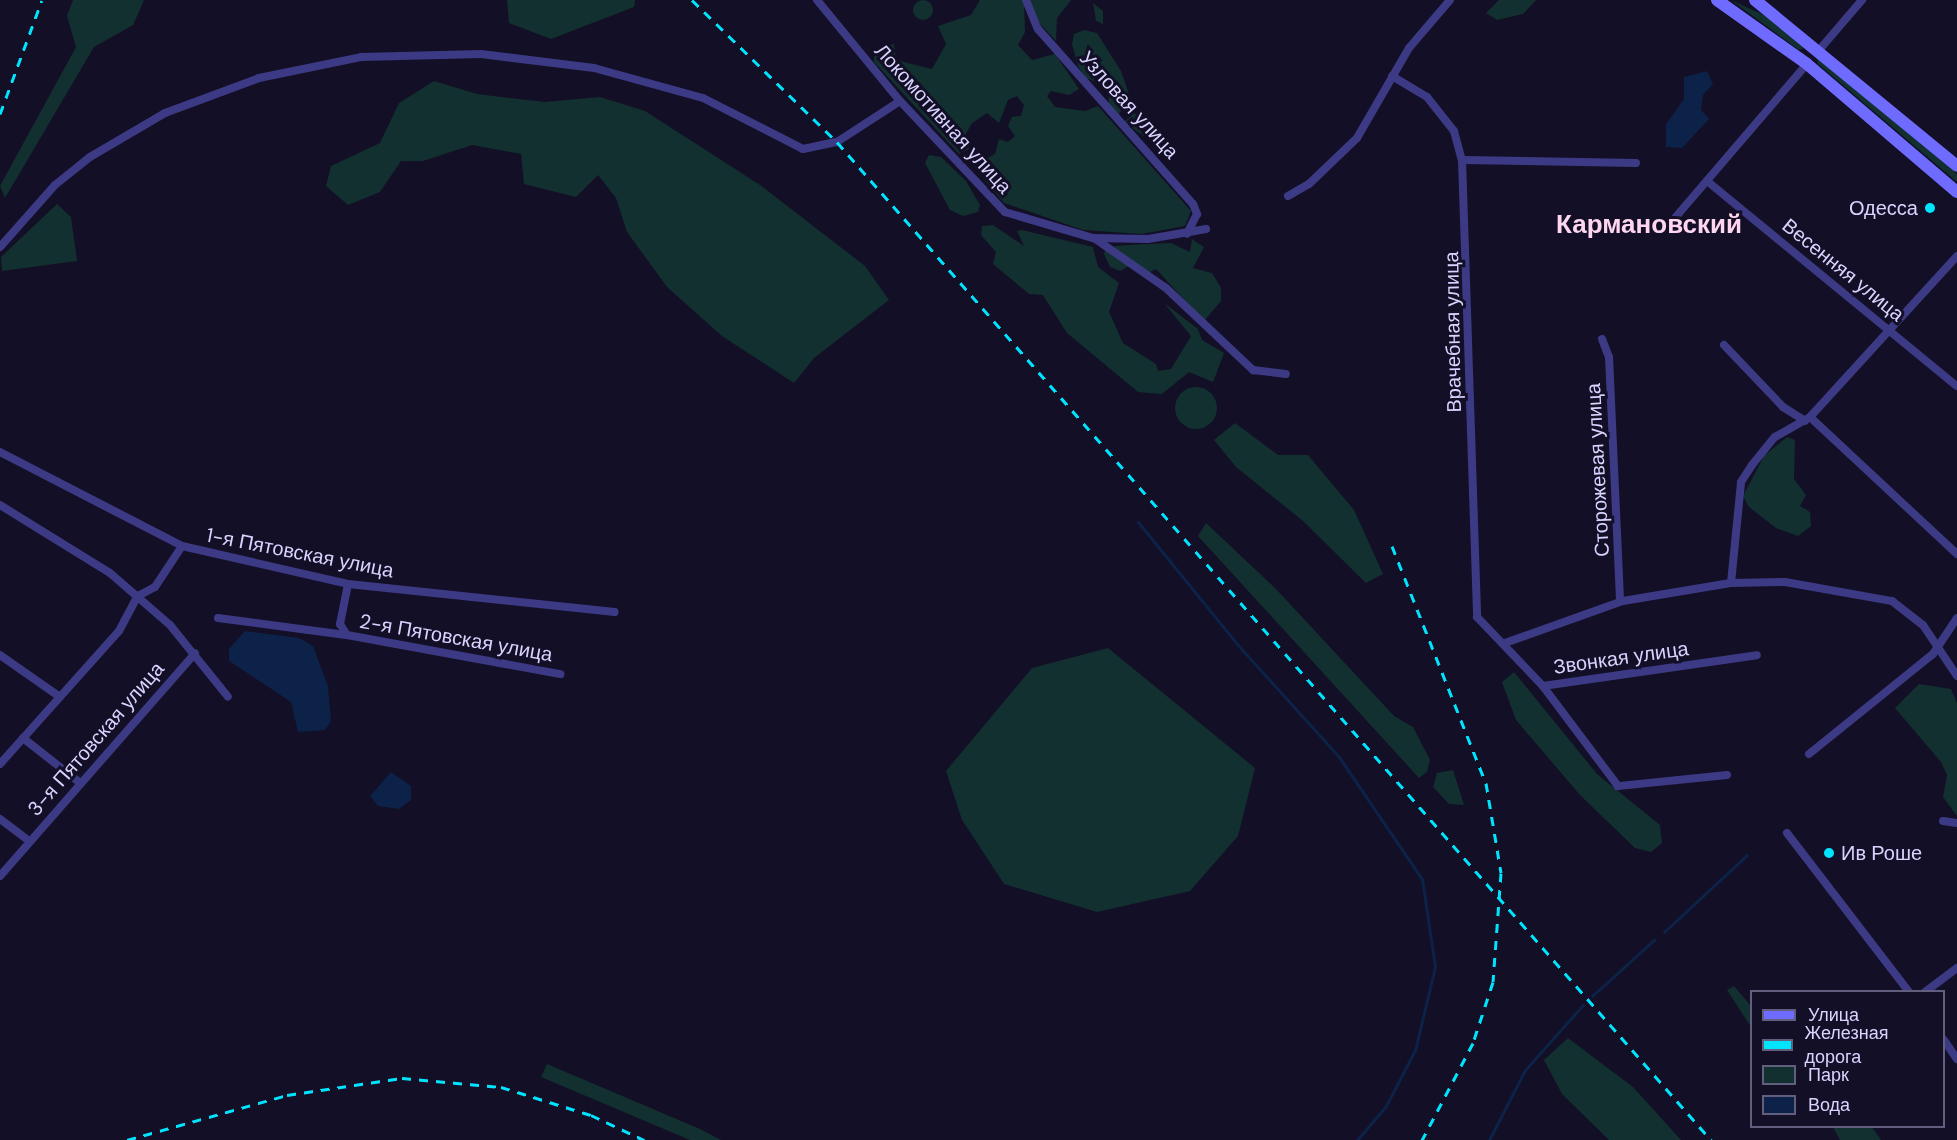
<!DOCTYPE html>
<meta charset="utf-8">
<style>
body{margin:0}
#map{position:relative;width:1957px;height:1140px;overflow:hidden;background:#130f26;font-family:"DM Sans",sans-serif}
div>[style]{position:absolute}
.green>*{inset:0;background:#12302f}
.round{border-radius:50%}
.water>*{inset:0;background:#0c2248}
.stream>*{height:3px;margin:-1.5px;padding:0 1.5px;transform-origin:1.5px;border-radius:1.5px;background:#0c2248}
.minor>*{height:8px;margin:-4px;padding:0 4px;transform-origin:4px;border-radius:4px;background:#3d3a85}
.secondary>*{height:12px;margin:-6px;padding:0 6px;transform-origin:6px;border-radius:6px;background:#6f6bff}
.rail>*{height:3px;margin-top:-1.5px;transform-origin:0;background:repeating-linear-gradient(90deg,#00e5ff 0 9px,transparent 0 17px)}
.dots>*{width:16px;height:16px;translate:-50% -50%;box-sizing:border-box;border:3px solid #130f26;border-radius:50%}
span{translate:-50% -50%;white-space:nowrap;text-align:center;line-height:1.15;-webkit-text-stroke:6px #130f26;paint-order:stroke}
.street-label{font-size:20px;color:#d9d4ff}
.poi-label{font-size:20px;color:#d9d4ff}
.right{translate:-100% -50%;text-align:right}
.left{translate:0 -50%;text-align:left}
.district-label{font-size:26px;color:#ffd6f0;font-weight:700}
.legend{position:absolute;left:1750px;top:990px;width:195px;height:138px;box-sizing:border-box;background:#130f26;border:2px solid #625e7d;margin:0;padding:8px 10px;list-style:none;font-size:18px;color:#d9d4ff}
.legend li{display:flex;align-items:center;gap:12px;height:30px}
.legend b{width:30px;border:2px solid #625e7d}
</style>
<div id="map">
<div class="green">
<div style="clip-path:polygon(73px 0,144px 0,133px 25px,94px 47px,5px 198px,0 186px,76px 47px,67px 16px)"></div>
<div style="clip-path:polygon(507px 0,635px 0,634px 7px,551px 39px,509px 23px)"></div>
<div style="clip-path:polygon(980px 0,1024px 0,1025px 32px,1018px 45px,1032px 60px,1055px 54px,1079px 89px,1069px 95px,1051px 91px,1047px 96px,1055px 107px,1085px 111px,1098px 106px,1191px 211px,1185px 226px,1142px 234px,1083px 230px,1004px 203px,973px 166px,995px 154px,999px 139px,1008px 142px,1015px 136px,1008px 126px,1012px 117px,1021px 116px,1024px 105px,1017px 96px,1008px 100px,999px 123px,987px 113px,972px 123px,964px 137px,969px 149px,959px 154px,874px 62px,874px 50px,894px 44px,896px 60px,932px 69px,946px 44px,938px 26px,971px 15px)"></div>
<div style="clip-path:polygon(1029px 0,1071px 0,1057px 18px,1056px 41px,1040px 24px)"></div>
<div style="clip-path:polygon(1499px 0,1536px 0,1523px 14px,1497px 20px,1486px 13px)"></div>
<div style="clip-path:polygon(1731px 0,1766px 16px,1804px 48px,1799px 50px)"></div>
<div class="round" style="left:913px;top:0;width:20px;height:20px"></div>
<div style="clip-path:polygon(1093px 3px,1103px 11px,1103px 24px,1096px 21px)"></div>
<div style="clip-path:polygon(1084px 30px,1097px 33px,1121px 71px,1130px 97px,1119px 114px,1109px 106px,1108px 87px,1086px 78px,1078px 66px,1072px 44px,1074px 34px)"></div>
<div style="clip-path:polygon(1817px 58px,1957px 174px,1957px 182px,1818px 64px)"></div>
<div style="clip-path:polygon(434px 81px,477px 94px,545px 102px,600px 97px,645px 111px,760px 185px,865px 266px,889px 300px,814px 358px,794px 383px,722px 336px,667px 287px,627px 232px,616px 198px,598px 175px,576px 197px,524px 184px,521px 154px,472px 145px,423px 161px,401px 161px,380px 192px,348px 205px,326px 186px,331px 166px,380px 143px,399px 103px)"></div>
<div style="clip-path:polygon(1134px 113px,1141px 119px,1145px 137px,1124px 122px)"></div>
<div style="clip-path:polygon(929px 155px,941px 157px,966px 181px,980px 205px,978px 212px,963px 216px,950px 210px,925px 163px)"></div>
<div style="clip-path:polygon(57px 204px,71px 217px,77px 261px,2px 271px,1px 257px)"></div>
<div style="clip-path:polygon(993px 225px,1024px 246px,1017px 231px,1022px 230px,1093px 247px,1098px 267px,1119px 283px,1109px 312px,1123px 343px,1156px 364px,1158px 371px,1171px 369px,1191px 336px,1164px 303px,1198px 329px,1202px 340px,1224px 353px,1213px 382px,1189px 372px,1162px 394px,1138px 392px,1067px 333px,1043px 295px,1029px 294px,993px 264px,996px 252px,981px 235px,982px 226px)"></div>
<div style="clip-path:polygon(1192px 239px,1204px 247px,1193px 268px,1212px 273px,1221px 288px,1221px 301px,1204px 321px,1156px 269px,1146px 274px,1129px 266px,1120px 271px,1110px 267px,1104px 254px,1106px 247px,1128px 245px,1171px 243px,1190px 252px)"></div>
<div class="round" style="left:1175px;top:387px;width:42px;height:42px"></div>
<div style="clip-path:polygon(1235px 423px,1278px 455px,1308px 455px,1354px 510px,1383px 574px,1366px 583px,1303px 521px,1236px 467px,1214px 440px)"></div>
<div style="clip-path:polygon(1787px 437px,1795px 440px,1794px 479px,1806px 495px,1800px 506px,1810px 512px,1811px 526px,1798px 536px,1776px 528px,1749px 507px,1743px 496px,1764px 456px)"></div>
<div style="clip-path:polygon(1206px 523px,1276px 589px,1394px 716px,1413px 727px,1430px 760px,1427px 772px,1419px 778px,1198px 536px)"></div>
<div style="clip-path:polygon(1108px 648px,1255px 768px,1238px 836px,1190px 891px,1097px 912px,1004px 884px,962px 820px,946px 771px,1032px 668px)"></div>
<div style="clip-path:polygon(1514px 672px,1597px 774px,1660px 825px,1662px 843px,1651px 852px,1635px 848px,1580px 795px,1516px 720px,1502px 682px)"></div>
<div style="clip-path:polygon(1919px 684px,1951px 689px,1957px 703px,1957px 816px,1943px 797px,1947px 775px,1941px 762px,1895px 708px)"></div>
<div style="clip-path:polygon(1453px 770px,1464px 805px,1449px 804px,1433px 787px,1437px 773px)"></div>
<div style="clip-path:polygon(1734px 986px,1751px 1006px,1751px 1027px,1727px 990px)"></div>
<div style="clip-path:polygon(1568px 1038px,1633px 1087px,1681px 1140px,1609px 1140px,1562px 1094px,1544px 1060px)"></div>
<div style="clip-path:polygon(547px 1064px,700px 1129px,721px 1140px,690px 1140px,541px 1077px)"></div>
<div style="clip-path:polygon(1833px 1127px,1872px 1127px,1881px 1140px,1840px 1140px)"></div>
</div>
<div class="water">
<div style="clip-path:polygon(1707px 71px,1713px 84px,1703px 95px,1701px 110px,1709px 119px,1682px 148px,1666px 147px,1666px 124px,1684px 99px,1684px 77px)"></div>
<div style="clip-path:polygon(245px 631px,299px 638px,313px 646px,328px 686px,331px 721px,325px 730px,298px 732px,291px 702px,229px 661px,229px 649px)"></div>
<div style="clip-path:polygon(391px 772px,411px 786px,411px 800px,399px 809px,378px 806px,370px 796px)"></div>
</div>
<div class="stream">
<div style="left:1138px;top:522px;width:157px;rotate:50.9deg"></div>
<div style="left:1237px;top:644px;width:152px;rotate:47.9deg"></div>
<div style="left:1339px;top:757px;width:148px;rotate:55.8deg"></div>
<div style="left:1422px;top:879px;width:89px;rotate:81.6deg"></div>
<div style="left:1435px;top:967px;width:85px;rotate:103.5deg"></div>
<div style="left:1415px;top:1050px;width:63px;rotate:117.4deg"></div>
<div style="left:1386px;top:1106px;width:45px;rotate:130.5deg"></div>
<div style="left:1664px;top:932px;width:113px;rotate:-42.9deg"></div>
<div style="left:1592px;top:996px;width:84px;rotate:-42.1deg"></div>
<div style="left:1489px;top:1140px;width:79px;rotate:-62.8deg"></div>
<div style="left:1525px;top:1070px;width:87px;rotate:-48.3deg"></div>
</div>
<div class="minor">
<div style="left:817px;top:0;width:131px;rotate:50.6deg"></div>
<div style="left:900px;top:101px;width:153px;rotate:46.6deg"></div>
<div style="left:1005px;top:212px;width:92px;rotate:16.5deg"></div>
<div style="left:1093px;top:238px;width:55px;rotate:1deg"></div>
<div style="left:1148px;top:239px;width:59px;rotate:-9.8deg"></div>
<div style="left:1026px;top:0;width:31px;rotate:68deg"></div>
<div style="left:1038px;top:29px;width:234px;rotate:48.5deg"></div>
<div style="left:1193px;top:204px;width:11px;rotate:68deg"></div>
<div style="left:1197px;top:214px;width:22px;rotate:117deg"></div>
<div style="left:1820px;top:49px;width:65px;rotate:-49.4deg"></div>
<div style="left:1392px;top:76px;width:41px;rotate:31deg"></div>
<div style="left:1427px;top:97px;width:43px;rotate:51.5deg"></div>
<div style="left:1454px;top:131px;width:30px;rotate:75deg"></div>
<div style="left:1462px;top:160px;width:457px;rotate:88.1deg"></div>
<div style="left:1477px;top:617px;width:95px;rotate:46.3deg"></div>
<div style="left:1462px;top:160px;width:174px;rotate:1deg"></div>
<div style="left:1707px;top:181px;width:323px;rotate:39.4deg"></div>
<div style="left:1288px;top:196px;width:24px;rotate:-30deg"></div>
<div style="left:1309px;top:184px;width:66px;rotate:-43.8deg"></div>
<div style="left:1357px;top:138px;width:104px;rotate:-60deg"></div>
<div style="left:1409px;top:48px;width:63px;rotate:-49.5deg"></div>
<div style="left:1668px;top:226px;width:213px;rotate:-49.4deg"></div>
<div style="left:1094px;top:238px;width:88px;rotate:34.8deg"></div>
<div style="left:1166px;top:288px;width:120px;rotate:43.3deg"></div>
<div style="left:1253px;top:370px;width:33px;rotate:7deg"></div>
<div style="left:0;top:247px;width:83px;rotate:-48.4deg"></div>
<div style="left:55px;top:185px;width:45px;rotate:-38.7deg"></div>
<div style="left:90px;top:157px;width:87px;rotate:-30.4deg"></div>
<div style="left:165px;top:113px;width:100px;rotate:-20.4deg"></div>
<div style="left:259px;top:78px;width:104px;rotate:-11.6deg"></div>
<div style="left:361px;top:57px;width:120px;rotate:-1.4deg"></div>
<div style="left:481px;top:54px;width:114px;rotate:7.1deg"></div>
<div style="left:594px;top:68px;width:113px;rotate:15.4deg"></div>
<div style="left:703px;top:98px;width:112px;rotate:27deg"></div>
<div style="left:803px;top:149px;width:35px;rotate:-12deg"></div>
<div style="left:837px;top:142px;width:75px;rotate:-33.1deg"></div>
<div style="left:1602px;top:339px;width:19px;rotate:69deg"></div>
<div style="left:1609px;top:357px;width:244px;rotate:87.4deg"></div>
<div style="left:1724px;top:345px;width:86px;rotate:46.4deg"></div>
<div style="left:1783px;top:407px;width:26px;rotate:32deg"></div>
<div style="left:1810px;top:417px;width:201px;rotate:43deg"></div>
<div style="left:0;top:452px;width:205px;rotate:27.3deg"></div>
<div style="left:182px;top:546px;width:170px;rotate:12.9deg"></div>
<div style="left:348px;top:584px;width:268px;rotate:6deg"></div>
<div style="left:0;top:505px;width:129px;rotate:31.7deg"></div>
<div style="left:110px;top:573px;width:79px;rotate:40.9deg"></div>
<div style="left:170px;top:625px;width:92px;rotate:51.1deg"></div>
<div style="left:1731px;top:583px;width:101px;rotate:-84.3deg"></div>
<div style="left:1741px;top:482px;width:20px;rotate:-57deg"></div>
<div style="left:1752px;top:465px;width:36px;rotate:-51deg"></div>
<div style="left:1775px;top:437px;width:40px;rotate:-29.7deg"></div>
<div style="left:1810px;top:417px;width:218px;rotate:-47.6deg"></div>
<div style="left:348px;top:584px;width:41px;rotate:101.3deg"></div>
<div style="left:340px;top:624px;width:13px;rotate:58deg"></div>
<div style="left:347px;top:635px;width:217px;rotate:10.4deg"></div>
<div style="left:218px;top:618px;width:129px;rotate:7.6deg"></div>
<div style="left:1505px;top:643px;width:125px;rotate:-19.6deg"></div>
<div style="left:1623px;top:601px;width:109px;rotate:-9.5deg"></div>
<div style="left:1731px;top:583px;width:54px;rotate:-1.1deg"></div>
<div style="left:1785px;top:582px;width:109px;rotate:10.1deg"></div>
<div style="left:1892px;top:601px;width:39px;rotate:38deg"></div>
<div style="left:1923px;top:625px;width:61px;rotate:56.3deg"></div>
<div style="left:0;top:655px;width:73px;rotate:35deg"></div>
<div style="left:23px;top:738px;width:71px;rotate:38.2deg"></div>
<div style="left:1809px;top:754px;width:159px;rotate:-38.9deg"></div>
<div style="left:1933px;top:654px;width:43px;rotate:-56.3deg"></div>
<div style="left:0;top:764px;width:178px;rotate:-48.2deg"></div>
<div style="left:119px;top:631px;width:40px;rotate:-62deg"></div>
<div style="left:138px;top:596px;width:19px;rotate:-28deg"></div>
<div style="left:155px;top:587px;width:49px;rotate:-56.6deg"></div>
<div style="left:1727px;top:775px;width:110px;rotate:174.2deg"></div>
<div style="left:1618px;top:786px;width:125px;rotate:-126.9deg"></div>
<div style="left:1543px;top:686px;width:216px;rotate:-8.2deg"></div>
<div style="left:0;top:819px;width:36px;rotate:37deg"></div>
<div style="left:1943px;top:821px;width:14px;rotate:8deg"></div>
<div style="left:1787px;top:833px;width:200px;rotate:52.5deg"></div>
<div style="left:0;top:876px;width:296px;rotate:-48.8deg"></div>
<div style="left:1925px;top:992px;width:40px;rotate:-37deg"></div>
<div style="left:1944px;top:1040px;width:23px;rotate:56deg"></div>
</div>
<div class="secondary">
<div style="left:1717px;top:0;width:110px;rotate:35.4deg"></div>
<div style="left:1807px;top:64px;width:197px;rotate:40.5deg"></div>
<div style="left:1755px;top:0;width:261px;rotate:39.4deg"></div>
</div>
<div class="rail">
<div style="left:692px;top:0;width:203px;rotate:44.4deg"></div>
<div style="left:837px;top:142px;width:1327px;rotate:48.79deg"></div>
<div style="left:0;top:114px;width:121px;rotate:-69.8deg"></div>
<div style="left:1392px;top:546px;width:255px;rotate:68.4deg"></div>
<div style="left:1486px;top:783px;width:91px;rotate:80.5deg"></div>
<div style="left:1501px;top:873px;width:109px;rotate:94.2deg"></div>
<div style="left:1493px;top:982px;width:64px;rotate:108.2deg"></div>
<div style="left:1473px;top:1043px;width:110px;rotate:117.7deg"></div>
<div style="left:127px;top:1140px;width:166px;rotate:-15.7deg"></div>
<div style="left:287px;top:1095px;width:116px;rotate:-8.4deg"></div>
<div style="left:402px;top:1078px;width:99px;rotate:5.2deg"></div>
<div style="left:501px;top:1087px;width:94px;rotate:17.3deg"></div>
<div style="left:591px;top:1115px;width:59px;rotate:25.3deg"></div>
</div>
<div class="dots">
<div style="left:1930px;top:208px;background:#00e5ff"></div>
<div style="left:1829px;top:853px;background:#00e5ff"></div>
</div>
<div class="street-label">
<span style="left:1129px;top:105px;rotate:48deg">Узловая улица</span>
<span style="left:943px;top:119px;rotate:48deg">Локомотивная улица</span>
<span style="left:1843px;top:270px;rotate:39deg">Весенняя улица</span>
<span style="left:1453px;top:332px;rotate:-91deg">Врачебная улица</span>
<span style="left:1598px;top:470px;rotate:-93deg">Сторожевая улица</span>
<span style="left:300px;top:553px;rotate:11deg">1-я Пятовская улица</span>
<span style="left:456px;top:638px;rotate:10deg">2-я Пятовская улица</span>
<span style="left:1621px;top:658px;rotate:-8deg">Звонкая улица</span>
<span style="left:96px;top:739px;rotate:-49deg">3-я Пятовская улица</span>
</div>
<div class="poi-label">
<span class="right" style="left:1918px;top:208px">Одесса</span>
<span class="left" style="left:1841px;top:853px">Ив Роше</span>
</div>
<div class="district-label">
<span style="left:1649px;top:225px">Кармановский</span>
</div>
<ul class="legend">
<li><b style="height:8px;background:#6f6bff"></b>Улица</li>
<li><b style="height:8px;background:#00e5ff"></b>Железная дорога</li>
<li><b style="height:16px;background:#12302f"></b>Парк</li>
<li><b style="height:16px;background:#0c2248"></b>Вода</li>
</ul>
</div>
